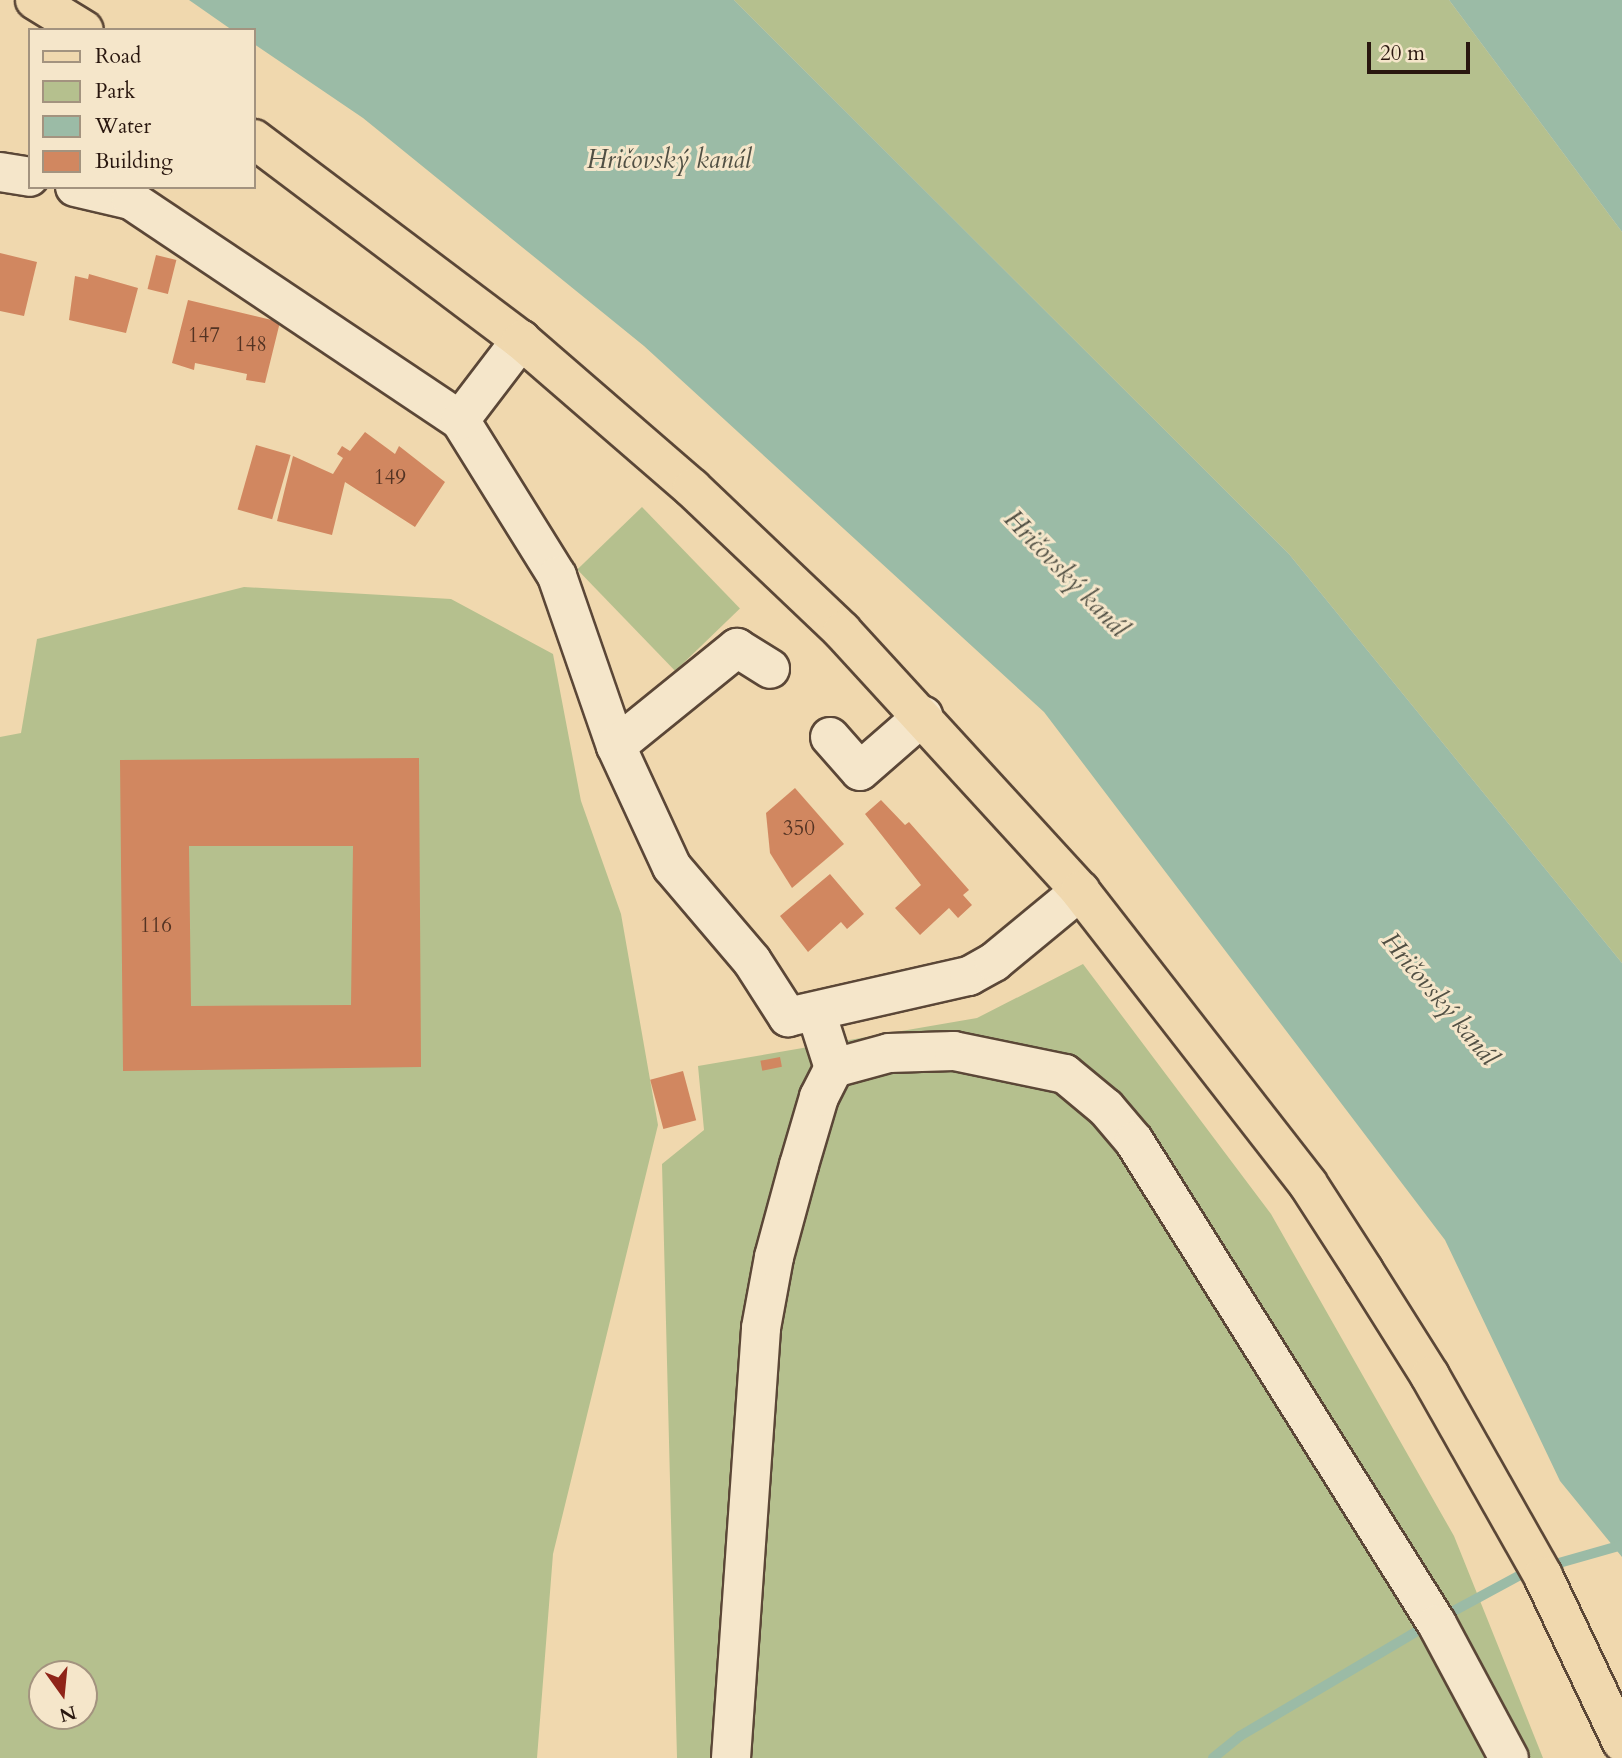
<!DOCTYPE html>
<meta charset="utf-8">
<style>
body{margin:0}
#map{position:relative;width:1622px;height:1758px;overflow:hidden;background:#f0d8ae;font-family:Cardo,serif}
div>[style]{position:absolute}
.green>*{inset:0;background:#b5c08e;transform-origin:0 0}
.water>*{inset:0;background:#9bbba6}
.stream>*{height:10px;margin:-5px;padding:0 5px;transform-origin:5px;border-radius:5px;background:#9bbba6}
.building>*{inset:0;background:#d18760;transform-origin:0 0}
.roads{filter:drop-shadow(2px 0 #5b4737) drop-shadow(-2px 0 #5b4737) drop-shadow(0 2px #5b4737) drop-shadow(0 -2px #5b4737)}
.minor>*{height:38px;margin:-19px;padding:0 19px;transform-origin:19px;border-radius:19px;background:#f5e6ca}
.major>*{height:38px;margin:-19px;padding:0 19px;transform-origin:19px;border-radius:19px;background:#f0d8ae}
span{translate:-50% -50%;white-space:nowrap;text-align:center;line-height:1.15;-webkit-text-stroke:6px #f5e6ca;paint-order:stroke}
.number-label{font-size:21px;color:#533323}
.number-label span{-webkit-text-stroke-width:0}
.water-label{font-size:26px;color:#515044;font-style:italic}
.legend{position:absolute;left:28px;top:28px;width:228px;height:161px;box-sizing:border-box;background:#f5e6ca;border:2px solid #a3937f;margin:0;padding:9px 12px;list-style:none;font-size:21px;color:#29170f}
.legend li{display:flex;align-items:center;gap:14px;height:35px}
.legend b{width:35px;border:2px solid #a3937f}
.north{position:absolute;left:28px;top:1660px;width:70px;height:70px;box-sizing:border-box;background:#f5e6ca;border:2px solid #a3937f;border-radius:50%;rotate:165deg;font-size:19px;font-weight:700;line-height:28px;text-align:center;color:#29170f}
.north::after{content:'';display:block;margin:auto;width:24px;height:32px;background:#8f2418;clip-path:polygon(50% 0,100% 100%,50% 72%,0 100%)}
.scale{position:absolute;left:1367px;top:42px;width:103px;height:32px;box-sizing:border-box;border:4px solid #29170f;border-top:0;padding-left:9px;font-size:21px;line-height:24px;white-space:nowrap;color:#29170f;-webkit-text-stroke:5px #f5e6ca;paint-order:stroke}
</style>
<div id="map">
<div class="green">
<div style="clip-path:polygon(734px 0,1449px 0,1622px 232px,1622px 963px,1289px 554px)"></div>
<div style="left:642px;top:507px;width:141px;height:90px;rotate:46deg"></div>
<div style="clip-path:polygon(evenodd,244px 587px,451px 599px,553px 654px,581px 801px,621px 914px,658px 1125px,553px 1554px,537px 1758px,0 1758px,0 737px,21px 733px,37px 639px,244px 587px,42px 1674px,84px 1674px,84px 1716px,42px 1716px,42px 1674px)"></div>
<div style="clip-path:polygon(1083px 964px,1271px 1214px,1454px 1536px,1543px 1758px,677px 1758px,662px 1164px,704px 1130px,698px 1066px,977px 1018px)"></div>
</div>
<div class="water">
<div style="clip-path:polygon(189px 0,734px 0,1289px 554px,1622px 963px,1622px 1557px,1560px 1481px,1445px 1240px,1044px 712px,644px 346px,363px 118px,254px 44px,254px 30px,232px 30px)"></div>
<div style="clip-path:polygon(1449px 0,1622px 0,1622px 232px)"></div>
</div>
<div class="stream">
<div style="left:1213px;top:1758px;width:35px;rotate:-39deg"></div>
<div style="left:1240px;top:1736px;width:214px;rotate:-30.6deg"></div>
<div style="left:1424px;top:1627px;width:114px;rotate:-28.4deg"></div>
<div style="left:1524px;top:1573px;width:102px;rotate:-15.9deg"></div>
</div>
<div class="building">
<div style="clip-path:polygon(0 253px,37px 262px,24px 316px,0 311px)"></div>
<div style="left:156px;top:255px;width:21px;height:35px;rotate:14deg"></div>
<div style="clip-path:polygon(89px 274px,138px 288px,126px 333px,69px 320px,75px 276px,88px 279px)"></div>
<div style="clip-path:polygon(188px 300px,280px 322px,265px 383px,246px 380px,247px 374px,195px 363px,194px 370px,172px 363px)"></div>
<div style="clip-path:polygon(365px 432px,395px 454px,399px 446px,445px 482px,415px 527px,345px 482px,332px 535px,277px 521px,293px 456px,333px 474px,343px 458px,337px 454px,342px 446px,350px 451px)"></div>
<div style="left:256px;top:445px;width:36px;height:67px;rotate:16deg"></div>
<div style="clip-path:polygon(evenodd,419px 758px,421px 1067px,123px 1071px,120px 760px,419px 758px,189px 846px,353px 846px,351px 1005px,191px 1006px,189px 846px)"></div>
<div style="clip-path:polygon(795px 788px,844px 844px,792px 888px,770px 853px,766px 813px)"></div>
<div style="clip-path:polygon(881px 800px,905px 825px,909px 822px,969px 890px,963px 895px,972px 905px,958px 918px,949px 908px,920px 935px,895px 908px,921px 885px,865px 814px)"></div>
<div style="clip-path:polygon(830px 874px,864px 914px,847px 929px,841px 922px,808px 952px,780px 916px)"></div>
<div style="left:780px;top:1057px;width:10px;height:20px;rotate:79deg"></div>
<div style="left:683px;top:1071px;width:51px;height:34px;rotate:75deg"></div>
</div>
<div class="roads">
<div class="minor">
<div style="left:0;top:172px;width:30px;rotate:9deg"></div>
<div style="left:75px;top:187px;width:57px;rotate:13.1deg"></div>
<div style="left:131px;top:200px;width:396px;rotate:33.8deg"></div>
<div style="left:460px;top:420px;width:184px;rotate:58.1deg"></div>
<div style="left:557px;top:576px;width:180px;rotate:70.9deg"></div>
<div style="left:616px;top:746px;width:133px;rotate:65.2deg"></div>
<div style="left:672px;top:867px;width:123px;rotate:49.6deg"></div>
<div style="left:752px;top:961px;width:67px;rotate:57.3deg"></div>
<div style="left:788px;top:1017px;width:186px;rotate:-12.8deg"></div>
<div style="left:969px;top:976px;width:29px;rotate:-29deg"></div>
<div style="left:994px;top:962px;width:112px;rotate:-39.5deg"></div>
<div style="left:460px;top:420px;width:101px;rotate:-52.7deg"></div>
<div style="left:830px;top:737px;width:45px;rotate:48.6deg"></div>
<div style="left:860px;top:771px;width:84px;rotate:-41.1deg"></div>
<div style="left:616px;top:746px;width:156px;rotate:-39deg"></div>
<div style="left:737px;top:648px;width:39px;rotate:32deg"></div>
<div style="left:816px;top:1012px;width:59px;rotate:72.2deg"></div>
<div style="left:834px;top:1068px;width:57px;rotate:-15.3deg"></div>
<div style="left:889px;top:1053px;width:65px;rotate:-1.8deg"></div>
<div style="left:954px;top:1051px;width:113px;rotate:11.7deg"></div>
<div style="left:1065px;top:1074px;width:53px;rotate:39.7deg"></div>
<div style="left:1106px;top:1108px;width:43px;rotate:49.7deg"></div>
<div style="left:1134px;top:1141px;width:570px;rotate:57.9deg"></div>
<div style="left:1437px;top:1624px;width:152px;rotate:61.8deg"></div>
<div style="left:731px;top:1758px;width:431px;rotate:-86deg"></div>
<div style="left:761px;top:1328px;width:72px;rotate:-79.6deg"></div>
<div style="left:774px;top:1257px;width:95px;rotate:-74.8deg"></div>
<div style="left:799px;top:1165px;width:71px;rotate:-73.6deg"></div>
<div style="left:819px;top:1097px;width:33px;rotate:-63deg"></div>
</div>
<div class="major">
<div style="left:35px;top:0;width:57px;rotate:31.5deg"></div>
<div style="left:254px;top:139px;width:334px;rotate:37deg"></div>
<div style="left:521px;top:340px;width:226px;rotate:40.9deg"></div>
<div style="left:692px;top:488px;width:207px;rotate:43.6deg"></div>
<div style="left:842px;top:631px;width:352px;rotate:47.5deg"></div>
<div style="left:1080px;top:891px;width:371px;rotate:52.1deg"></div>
<div style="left:1308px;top:1184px;width:103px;rotate:57.2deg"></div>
<div style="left:1364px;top:1271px;width:124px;rotate:57.8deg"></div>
<div style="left:1430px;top:1376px;width:230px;rotate:60.5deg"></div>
<div style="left:1543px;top:1576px;width:184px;rotate:64.6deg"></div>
</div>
</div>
<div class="number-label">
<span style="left:204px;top:336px">147</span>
<span style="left:251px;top:345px">148</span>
<span style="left:390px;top:478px">149</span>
<span style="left:799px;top:829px">350</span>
<span style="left:156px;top:926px">116</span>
</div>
<div class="water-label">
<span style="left:669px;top:160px">Hričovský kanál</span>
<span style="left:1066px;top:574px;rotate:46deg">Hričovský kanál</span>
<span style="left:1440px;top:999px;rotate:50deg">Hričovský kanál</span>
</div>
<ul class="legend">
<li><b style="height:9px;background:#f0d8ae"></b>Road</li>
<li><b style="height:19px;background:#b5c08e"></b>Park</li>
<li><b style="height:19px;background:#9bbba6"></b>Water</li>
<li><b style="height:19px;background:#d18760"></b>Building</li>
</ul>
<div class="north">N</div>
<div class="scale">20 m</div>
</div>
